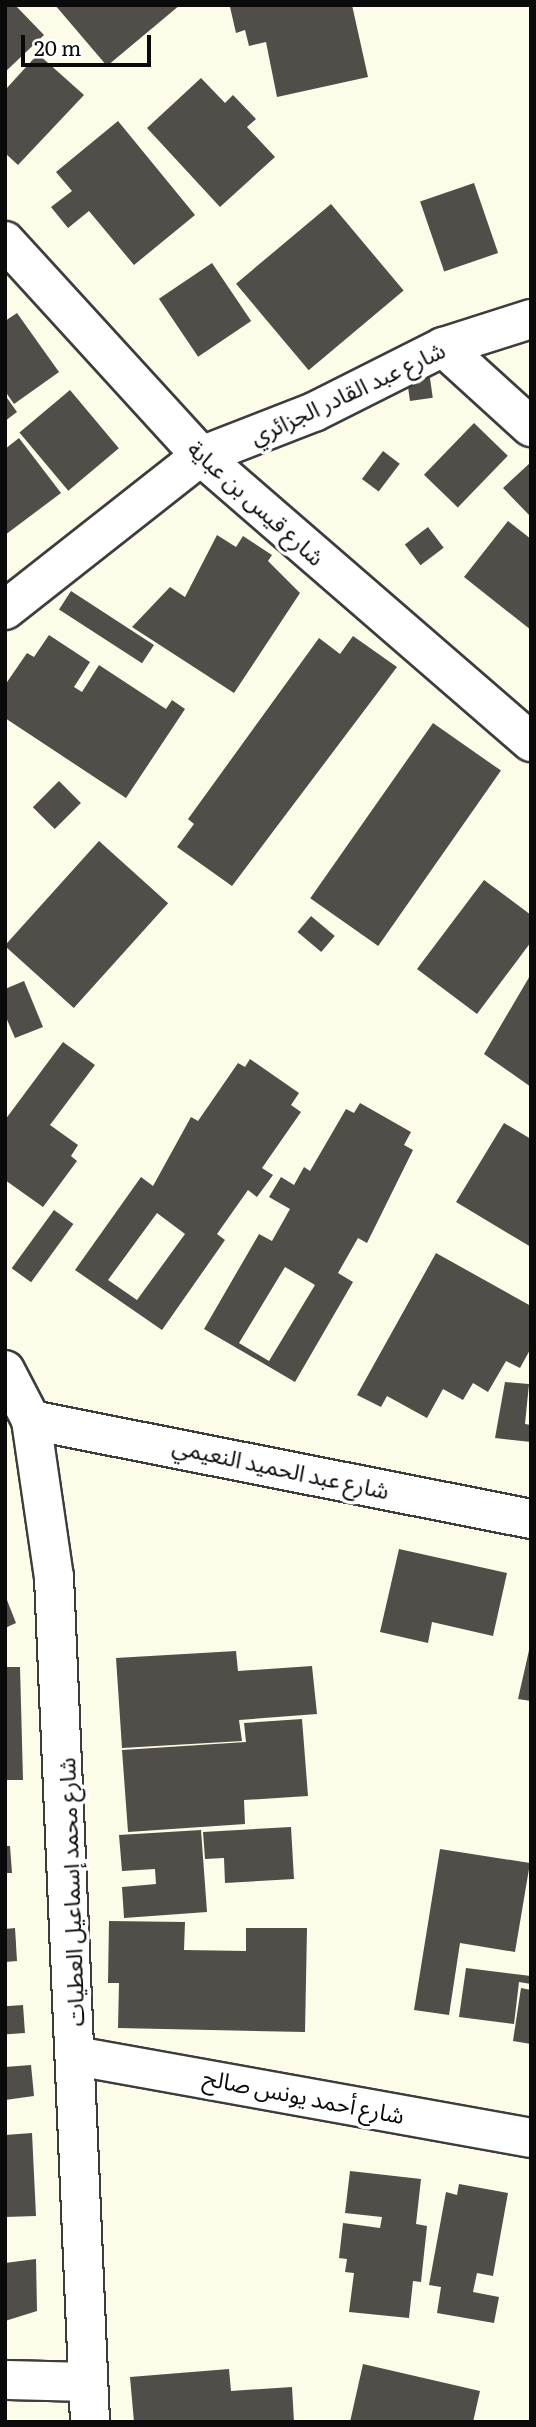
<!DOCTYPE html>
<meta charset="utf-8">
<style>
body{margin:0}
#map{position:relative;width:536px;height:2427px;overflow:hidden;background:#fdfce9;font-family:Literata,"Noto Sans Arabic",serif}
div>[style]{position:absolute}
.building>*{inset:0;background:#514d48;transform-origin:0 0}
.roads{filter:drop-shadow(2px 0 #3d3d3d) drop-shadow(-2px 0 #3d3d3d) drop-shadow(0 2px #3d3d3d) drop-shadow(0 -2px #3d3d3d)}
.street>*{height:38px;margin:-19px;padding:0 19px;transform-origin:19px;border-radius:19px;background:#fff}
span{translate:-50% -50%;white-space:nowrap;text-align:center;line-height:1.15;-webkit-text-stroke:7px #fff;paint-order:stroke}
.street-label{font-size:23px;color:#0a0a0a}
.frame{position:absolute;inset:0;border:7px solid #0a0a0a;pointer-events:none}
.scale{position:absolute;left:21px;top:35px;width:130px;height:32px;box-sizing:border-box;border:4px solid #0a0a0a;border-top:0;padding-left:9px;font-size:21px;line-height:24px;white-space:nowrap;color:#0a0a0a;-webkit-text-stroke:5px #fff;paint-order:stroke}
</style>
<div id="map">
<div class="building">
<div style="clip-path:polygon(5px 5px,15px 5px,44px 35px,5px 72px)"></div>
<div style="clip-path:polygon(55px 5px,180px 5px,107px 66px)"></div>
<div style="clip-path:polygon(220px 5px,352px 5px,368px 77px,277px 97px,266px 42px,249px 46px,245px 30px,236px 33px,230px 7px)"></div>
<div style="clip-path:polygon(38px 54px,84px 95px,18px 165px,5px 153px,5px 90px)"></div>
<div style="clip-path:polygon(201px 78px,225px 103px,233px 95px,256px 119px,247px 127px,275px 157px,220px 207px,147px 128px)"></div>
<div style="clip-path:polygon(118px 121px,195px 215px,134px 265px,89px 211px,68px 228px,51px 207px,72px 191px,56px 172px)"></div>
<div style="left:474px;top:183px;width:74px;height:57px;rotate:71deg"></div>
<div style="left:331px;top:204px;width:113px;height:124px;rotate:50deg"></div>
<div style="left:212px;top:263px;width:70px;height:64px;rotate:56deg"></div>
<div style="clip-path:polygon(17px 313px,59px 372px,14px 404px,5px 391px,5px 321px)"></div>
<div style="left:429px;top:371px;width:27px;height:23px;rotate:82deg"></div>
<div style="left:70px;top:390px;width:76px;height:66px;rotate:50deg"></div>
<div style="clip-path:polygon(5px 395px,17px 412px,5px 421px)"></div>
<div style="left:474px;top:423px;width:47px;height:72px;rotate:44deg"></div>
<div style="clip-path:polygon(19px 438px,61px 493px,5px 535px,5px 449px)"></div>
<div style="left:383px;top:451px;width:21px;height:35px;rotate:37deg"></div>
<div style="clip-path:polygon(531px 462px,531px 517px,503px 488px)"></div>
<div style="clip-path:polygon(508px 521px,531px 539px,531px 630px,464px 577px)"></div>
<div style="left:428px;top:527px;width:26px;height:29px;rotate:53deg"></div>
<div style="clip-path:polygon(217px 535px,236px 547px,243px 536px,272px 555px,268px 561px,300px 593px,234px 693px,132px 627px,170px 587px,185px 597px)"></div>
<div style="left:71px;top:591px;width:99px;height:22px;rotate:33deg"></div>
<div style="clip-path:polygon(49px 635px,90px 662px,74px 687px,82px 692px,99px 665px,166px 709px,172px 700px,185px 709px,126px 798px,5px 718px,5px 685px,27px 653px,34px 657px)"></div>
<div style="clip-path:polygon(353px 636px,397px 667px,232px 886px,177px 847px,194px 824px,188px 819px,319px 638px,340px 654px)"></div>
<div style="left:433px;top:723px;width:83px;height:214px;rotate:35deg"></div>
<div style="left:59px;top:781px;width:31px;height:37px;rotate:45deg"></div>
<div style="left:99px;top:841px;width:93px;height:141px;rotate:42deg"></div>
<div style="clip-path:polygon(484px 880px,531px 915px,531px 942px,477px 1014px,417px 969px)"></div>
<div style="left:311px;top:916px;width:31px;height:21px;rotate:40deg"></div>
<div style="clip-path:polygon(531px 974px,531px 1087px,484px 1054px)"></div>
<div style="clip-path:polygon(24px 981px,43px 1027px,15px 1038px,5px 1015px,5px 989px)"></div>
<div style="clip-path:polygon(63px 1042px,95px 1065px,50px 1125px,78px 1145px,71px 1156px,77px 1161px,43px 1207px,5px 1180px,5px 1120px)"></div>
<div style="clip-path:polygon(evenodd,250px 1059px,299px 1093px,291px 1105px,301px 1112px,262px 1168px,273px 1175px,257px 1197px,248px 1190px,217px 1234px,225px 1240px,162px 1330px,75px 1270px,141px 1177px,153px 1186px,191px 1117px,198px 1121px,238px 1063px,245px 1067px,250px 1059px,157px 1213px,185px 1234px,137px 1300px,108px 1280px,157px 1213px)"></div>
<div style="clip-path:polygon(evenodd,360px 1103px,411px 1132px,404px 1145px,413px 1150px,367px 1243px,358px 1238px,338px 1273px,353px 1282px,295px 1382px,204px 1329px,259px 1234px,272px 1241px,290px 1209px,269px 1197px,281px 1177px,294px 1185px,304px 1167px,310px 1171px,346px 1109px,354px 1113px,360px 1103px,285px 1267px,315px 1285px,269px 1361px,239px 1343px,285px 1267px)"></div>
<div style="clip-path:polygon(504px 1123px,531px 1139px,531px 1247px,456px 1202px)"></div>
<div style="left:54px;top:1210px;width:24px;height:72px;rotate:36deg"></div>
<div style="clip-path:polygon(436px 1253px,531px 1306px,531px 1348px,520px 1368px,506px 1361px,488px 1392px,473px 1383px,463px 1400px,443px 1389px,427px 1418px,387px 1396px,381px 1407px,357px 1395px)"></div>
<div style="clip-path:polygon(505px 1382px,529px 1384px,525px 1424px,531px 1425px,531px 1442px,495px 1438px)"></div>
<div style="clip-path:polygon(399px 1549px,507px 1573px,493px 1636px,432px 1622px,428px 1643px,380px 1632px)"></div>
<div style="clip-path:polygon(5px 1595px,16px 1623px,5px 1628px)"></div>
<div style="clip-path:polygon(530px 1646px,531px 1646px,531px 1701px,518px 1699px)"></div>
<div style="clip-path:polygon(236px 1651px,238px 1671px,312px 1666px,317px 1714px,239px 1720px,242px 1741px,122px 1748px,116px 1658px)"></div>
<div style="clip-path:polygon(5px 1667px,20px 1667px,23px 1780px,5px 1780px)"></div>
<div style="clip-path:polygon(302px 1719px,308px 1796px,244px 1800px,245px 1824px,128px 1832px,122px 1750px,246px 1742px,244px 1723px)"></div>
<div style="clip-path:polygon(291px 1827px,294px 1879px,225px 1883px,224px 1858px,205px 1859px,203px 1832px)"></div>
<div style="clip-path:polygon(201px 1830px,207px 1912px,124px 1918px,122px 1887px,156px 1884px,155px 1869px,122px 1871px,119px 1835px)"></div>
<div style="clip-path:polygon(5px 1846px,10px 1846px,12px 1873px,5px 1873px)"></div>
<div style="clip-path:polygon(440px 1849px,530px 1863px,515px 1952px,460px 1943px,449px 2015px,414px 2010px)"></div>
<div style="clip-path:polygon(109px 1921px,185px 1922px,184px 1950px,246px 1951px,246px 1928px,307px 1928px,305px 2032px,118px 2028px,119px 1983px,108px 1983px)"></div>
<div style="clip-path:polygon(15px 1928px,17px 1961px,5px 1962px,5px 1929px)"></div>
<div style="clip-path:polygon(466px 1968px,531px 1976px,531px 1984px,519px 1982px,514px 2024px,459px 2017px)"></div>
<div style="clip-path:polygon(521px 1988px,531px 1990px,531px 2044px,513px 2041px)"></div>
<div style="left:23px;top:2005px;width:28px;height:18px;rotate:86deg"></div>
<div style="clip-path:polygon(31px 2065px,34px 2096px,5px 2100px,5px 2067px)"></div>
<div style="clip-path:polygon(32px 2133px,36px 2216px,5px 2217px,5px 2135px)"></div>
<div style="clip-path:polygon(350px 2171px,421px 2179px,416px 2224px,427px 2226px,421px 2282px,413px 2281px,409px 2318px,349px 2312px,354px 2273px,345px 2272px,347px 2259px,339px 2258px,343px 2223px,380px 2228px,382px 2217px,345px 2213px)"></div>
<div style="clip-path:polygon(459px 2184px,508px 2193px,493px 2276px,477px 2273px,473px 2292px,499px 2297px,494px 2323px,437px 2313px,441px 2287px,429px 2285px,446px 2192px,457px 2195px)"></div>
<div style="clip-path:polygon(36px 2259px,37px 2311px,5px 2321px,5px 2263px)"></div>
<div style="clip-path:polygon(363px 2364px,480px 2391px,473px 2422px,350px 2422px)"></div>
<div style="clip-path:polygon(229px 2369px,231px 2391px,292px 2387px,294px 2422px,134px 2422px,130px 2377px)"></div>
</div>
<div class="roads">
<div class="street">
<div style="left:5px;top:241px;width:291px;rotate:47.6deg"></div>
<div style="left:201px;top:456px;width:437px;rotate:40.9deg"></div>
<div style="left:443px;top:347px;width:119px;rotate:42.3deg"></div>
<div style="left:5px;top:610px;width:249px;rotate:-38.2deg"></div>
<div style="left:201px;top:456px;width:121px;rotate:-21.3deg"></div>
<div style="left:314px;top:412px;width:144px;rotate:-26.7deg"></div>
<div style="left:443px;top:347px;width:92px;rotate:-17.7deg"></div>
<div style="left:5px;top:1370px;width:56px;rotate:62.5deg"></div>
<div style="left:31px;top:1420px;width:159px;rotate:81.7deg"></div>
<div style="left:54px;top:1577px;width:846px;rotate:87.56deg"></div>
<div style="left:31px;top:1420px;width:510px;rotate:11.2deg"></div>
<div style="left:76px;top:2056px;width:462px;rotate:10.2deg"></div>
<div style="left:5px;top:2380px;width:83px;rotate:1.4deg"></div>
</div>
</div>
<div class="street-label">
<span style="left:347px;top:392px;rotate:-25deg">شارع عبد القادر الجزائري</span>
<span style="left:257px;top:502px;rotate:42deg">شارع قيس بن عباية</span>
<span style="left:281px;top:1467px;rotate:12deg">شارع عبد الحميد النعيمي</span>
<span style="left:70px;top:1892px;rotate:-92deg">شارع محمد إسماعيل العطيات</span>
<span style="left:304px;top:2095px;rotate:11deg">شارع أحمد يونس صالح</span>
</div>
<div class="frame"></div>
<div class="scale">20 m</div>
</div>
